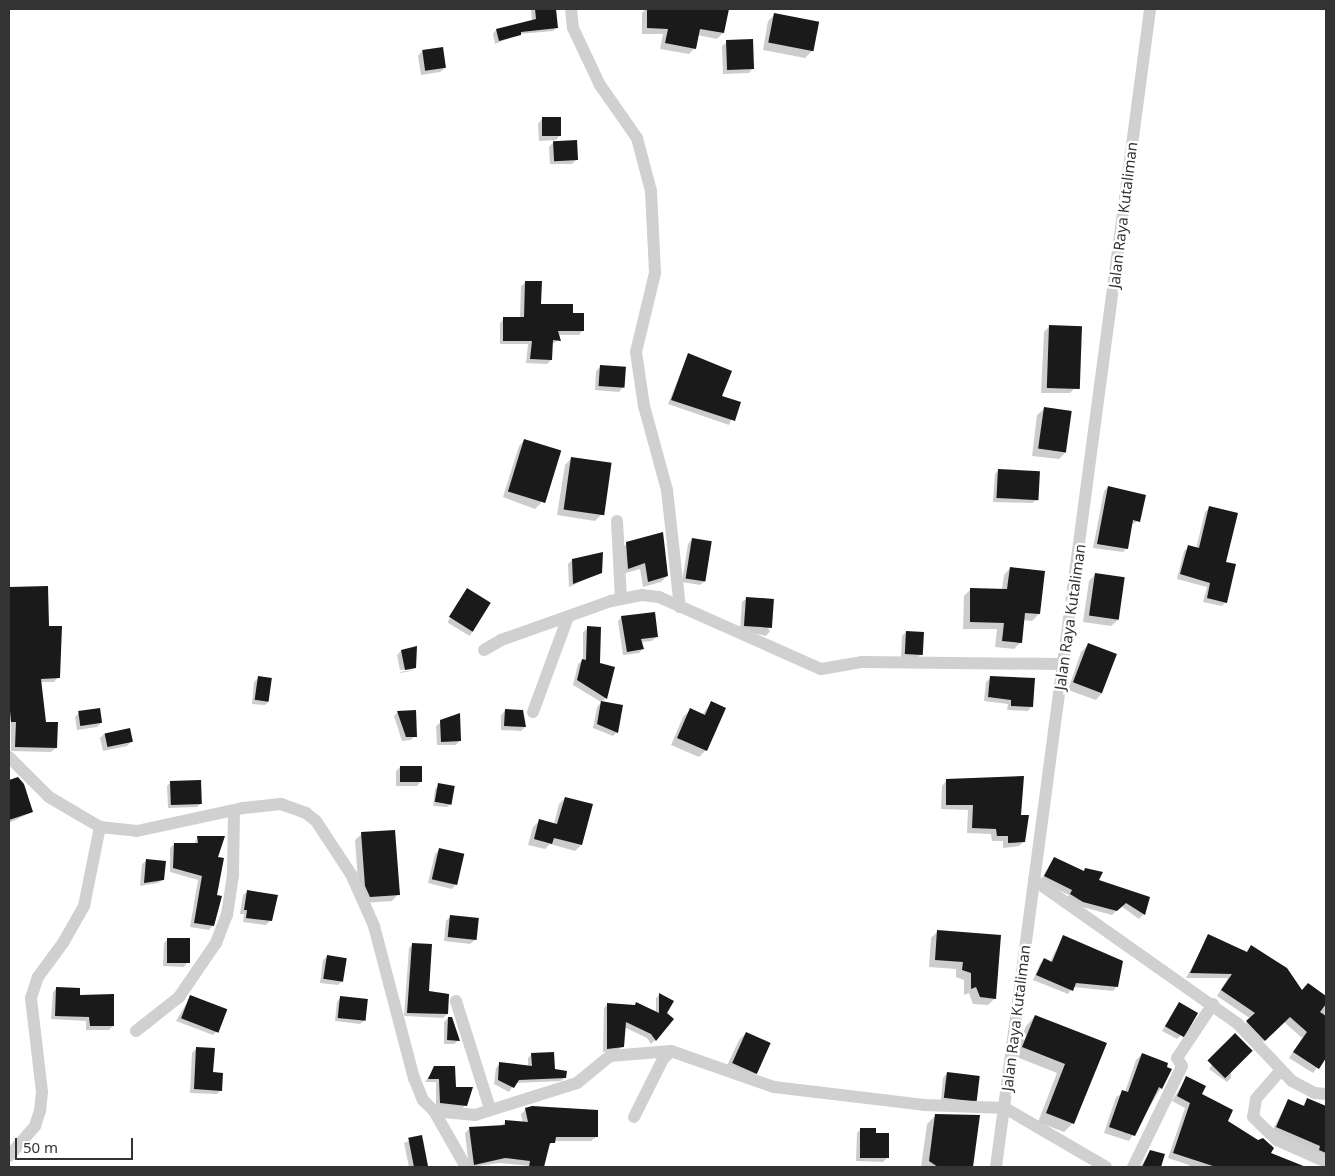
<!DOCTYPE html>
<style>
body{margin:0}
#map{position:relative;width:1335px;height:1176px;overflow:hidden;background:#fff;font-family:"Noto Sans",sans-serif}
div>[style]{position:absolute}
.shadow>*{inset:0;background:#0003;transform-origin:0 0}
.building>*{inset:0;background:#1a1a1a;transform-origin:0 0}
.street>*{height:12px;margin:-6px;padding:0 6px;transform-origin:6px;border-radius:6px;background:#d0d0d0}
span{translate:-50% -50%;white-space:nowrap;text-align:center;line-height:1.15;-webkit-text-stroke:5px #fff;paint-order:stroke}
.street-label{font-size:15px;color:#333}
.frame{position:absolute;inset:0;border:10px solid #333;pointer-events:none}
.scale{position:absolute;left:15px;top:1138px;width:118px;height:22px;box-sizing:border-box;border:2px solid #333;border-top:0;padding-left:6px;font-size:15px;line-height:18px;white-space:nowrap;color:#333;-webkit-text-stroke:4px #fff;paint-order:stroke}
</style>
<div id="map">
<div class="shadow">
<div style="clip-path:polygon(531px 9px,555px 9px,557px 27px,553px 31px,520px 34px,495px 44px,493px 34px,496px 30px,532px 21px)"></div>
<div style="clip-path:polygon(646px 9px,727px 9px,723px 33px,717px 39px,697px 35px,695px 48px,689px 54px,660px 49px,663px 34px,642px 34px,642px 13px)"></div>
<div style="clip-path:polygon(775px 14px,812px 51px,805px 58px,763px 50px,768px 21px)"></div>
<div style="clip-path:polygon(727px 42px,753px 68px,749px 73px,723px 74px,722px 46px)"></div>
<div style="clip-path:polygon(422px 51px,445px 68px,440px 72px,421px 75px,418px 56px)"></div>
<div style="clip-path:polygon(542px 119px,560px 135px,556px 140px,539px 141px,538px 124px)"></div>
<div style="clip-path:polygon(554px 142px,577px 159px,572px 164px,550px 164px,549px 147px)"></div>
<div style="clip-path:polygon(526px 282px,540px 305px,571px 314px,583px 330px,579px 335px,558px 335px,559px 340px,552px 344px,551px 360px,547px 364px,526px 363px,528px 344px,500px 344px,500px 323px,504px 318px,520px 318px,521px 286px)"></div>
<div style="clip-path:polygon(1050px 326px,1076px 387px,1070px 393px,1041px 393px,1044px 332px)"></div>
<div style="clip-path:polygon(688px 355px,721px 397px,739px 402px,729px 425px,668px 404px)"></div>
<div style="clip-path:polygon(601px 366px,623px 387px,619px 392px,595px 390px,596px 371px)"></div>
<div style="clip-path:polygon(1044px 409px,1066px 452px,1059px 459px,1032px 456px,1037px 415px)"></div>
<div style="clip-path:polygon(525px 440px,541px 503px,535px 509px,503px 497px,519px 446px)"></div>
<div style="clip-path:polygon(572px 458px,602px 514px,595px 521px,557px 515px,565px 465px)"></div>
<div style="clip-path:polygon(999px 470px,1037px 499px,1033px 503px,993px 502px,995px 474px)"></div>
<div style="clip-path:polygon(1108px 487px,1138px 521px,1131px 525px,1127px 548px,1123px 552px,1093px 548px,1104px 491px)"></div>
<div style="clip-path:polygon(1209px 508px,1225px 563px,1226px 602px,1222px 606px,1203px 602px,1207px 587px,1177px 579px,1184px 551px,1189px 547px,1196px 549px,1205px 512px)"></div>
<div style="clip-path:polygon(692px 539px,705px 581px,700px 585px,682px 582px,688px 544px)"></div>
<div style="clip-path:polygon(627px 543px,667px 576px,661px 582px,643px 587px,640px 569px,622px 574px,621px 549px)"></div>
<div style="clip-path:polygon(572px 560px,601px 572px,569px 587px,568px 564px)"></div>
<div style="clip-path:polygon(1010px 568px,1043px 572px,1039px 614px,1032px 621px,1023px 620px,1021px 642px,1014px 649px,995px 647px,997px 629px,963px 629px,964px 596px,971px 589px,1002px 590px,1004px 575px)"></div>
<div style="clip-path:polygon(1096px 574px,1118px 620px,1111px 626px,1083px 622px,1089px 581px)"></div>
<div style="clip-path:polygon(9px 588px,47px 588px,48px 627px,58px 677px,54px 682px,41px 682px,45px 723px,56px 748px,51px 752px,11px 751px)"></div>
<div style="left:467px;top:590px;width:26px;height:38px;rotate:31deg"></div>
<div style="clip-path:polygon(747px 598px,770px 631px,766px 636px,740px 630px,742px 602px)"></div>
<div style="clip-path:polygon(622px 617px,656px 637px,652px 641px,641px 642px,643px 649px,639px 653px,623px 655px,618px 621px)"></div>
<div style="clip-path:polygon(588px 628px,599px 664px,613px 668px,606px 698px,601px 702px,573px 685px,578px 664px,583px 660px,583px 632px)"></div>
<div style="clip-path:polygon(906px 632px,921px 654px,917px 658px,901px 658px,902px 636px)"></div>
<div style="clip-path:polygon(1088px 645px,1102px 693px,1096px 700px,1068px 690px,1081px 652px)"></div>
<div style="clip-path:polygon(401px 651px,414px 667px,412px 669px,400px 670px,397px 655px)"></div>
<div style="clip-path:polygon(412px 670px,410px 671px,401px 673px,400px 672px)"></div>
<div style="clip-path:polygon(991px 677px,1032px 706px,1028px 711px,1007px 710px,1008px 704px,984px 701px,986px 682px)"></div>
<div style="clip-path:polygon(258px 678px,269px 701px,265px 705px,252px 704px,254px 682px)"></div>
<div style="clip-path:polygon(601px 703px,617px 732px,613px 736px,593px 728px,597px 707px)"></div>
<div style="clip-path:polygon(711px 703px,724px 708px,706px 750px,699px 757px,671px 745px,683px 717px,690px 710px,702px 715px)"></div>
<div style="clip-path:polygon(505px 711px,525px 727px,521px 731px,501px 730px,501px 715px)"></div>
<div style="clip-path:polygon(398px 712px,415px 736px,411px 740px,402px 741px,394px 716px)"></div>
<div style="clip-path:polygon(79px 713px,101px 723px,97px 727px,77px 730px,75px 717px)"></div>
<div style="clip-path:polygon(441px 722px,460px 740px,456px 745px,437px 745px,436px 726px)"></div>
<div style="clip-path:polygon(104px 734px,131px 742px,127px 746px,103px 751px,100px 738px)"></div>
<div style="clip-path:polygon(400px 767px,421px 781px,417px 786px,396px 786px,396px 771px)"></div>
<div style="clip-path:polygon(18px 779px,32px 812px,9px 823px,9px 781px)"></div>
<div style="clip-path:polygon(947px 780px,1020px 816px,1024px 841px,1019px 846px,1003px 848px,1003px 841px,992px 841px,991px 834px,967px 833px,968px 810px,941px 809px,942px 786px)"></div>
<div style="clip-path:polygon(171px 782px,201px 803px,197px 807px,168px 808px,167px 786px)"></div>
<div style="clip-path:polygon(439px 785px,452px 803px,447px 807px,433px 806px,435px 789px)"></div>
<div style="clip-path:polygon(565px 798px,581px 845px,575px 851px,550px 844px,545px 849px,528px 845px,533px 827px,539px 821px,554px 824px,559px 804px)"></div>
<div style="clip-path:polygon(362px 834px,398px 894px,392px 901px,363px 903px,359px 894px,355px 840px)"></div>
<div style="clip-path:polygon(198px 837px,217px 858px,213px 925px,209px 930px,190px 927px,198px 880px,170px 872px,170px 848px,174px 844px,194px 844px)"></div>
<div style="clip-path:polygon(439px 850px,456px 884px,452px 889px,428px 883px,435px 854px)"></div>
<div style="clip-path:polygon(1054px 858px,1097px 881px,1149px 898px,1143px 915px,1139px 919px,1121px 906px,1112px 915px,1079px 906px,1067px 898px,1069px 895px,1040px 881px)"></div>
<div style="clip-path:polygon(147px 860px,163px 879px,158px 883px,140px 886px,142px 864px)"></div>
<div style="clip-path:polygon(248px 891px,271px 920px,266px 925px,243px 922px,244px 914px,240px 914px,243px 895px)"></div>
<div style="clip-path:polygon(451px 916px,475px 940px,470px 944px,444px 941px,446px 921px)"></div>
<div style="clip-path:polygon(938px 931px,995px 998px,988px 1005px,973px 1004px,969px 993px,964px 995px,964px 980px,956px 977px,956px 969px,929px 967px,931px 938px)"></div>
<div style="clip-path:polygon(1209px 935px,1246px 953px,1252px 947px,1302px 991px,1308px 985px,1326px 999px,1326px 1056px,1313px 1073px,1289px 1058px,1302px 1038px,1284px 1022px,1259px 1045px,1242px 1027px,1251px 1019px,1217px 996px,1228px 978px,1186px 978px)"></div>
<div style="clip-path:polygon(1063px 936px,1117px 986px,1113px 991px,1073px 987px,1068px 994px,1033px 980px,1040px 964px,1044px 959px,1050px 962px)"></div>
<div style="clip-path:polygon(168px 939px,188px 962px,184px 967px,163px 966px,164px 943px)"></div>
<div style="clip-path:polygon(413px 944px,428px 992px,447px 1014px,443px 1018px,404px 1016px,409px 948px)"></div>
<div style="clip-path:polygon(328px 956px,342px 981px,338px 985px,320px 983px,323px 960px)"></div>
<div style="clip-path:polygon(57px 988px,79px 996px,113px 1026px,109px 1030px,86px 1030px,86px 1021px,51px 1019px,53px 992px)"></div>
<div style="clip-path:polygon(660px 994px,665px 1013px,672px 1019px,655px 1040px,651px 1044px,647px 1038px,624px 1027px,623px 1046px,618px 1050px,603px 1052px,604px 1008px,608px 1004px,656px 1013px,656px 998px)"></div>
<div style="clip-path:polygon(191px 996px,217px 1031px,213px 1035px,176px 1021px)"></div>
<div style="clip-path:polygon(341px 997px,365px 1020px,360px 1024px,335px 1021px,337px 1002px)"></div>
<div style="clip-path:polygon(1179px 1004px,1181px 1035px,1177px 1039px,1162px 1031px)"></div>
<div style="clip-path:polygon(1035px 1016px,1105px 1044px,1073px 1123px,1064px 1132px,1038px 1122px,1057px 1073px,1014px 1056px,1026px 1026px)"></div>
<div style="clip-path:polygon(448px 1018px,459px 1040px,454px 1044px,444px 1044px,444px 1022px)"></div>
<div style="clip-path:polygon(746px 1033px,757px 1072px,750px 1079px,725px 1070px,739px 1040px)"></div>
<div style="clip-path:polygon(1231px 1039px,1231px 1078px,1227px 1082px,1209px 1069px)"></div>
<div style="clip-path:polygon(196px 1049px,221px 1090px,217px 1094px,190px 1093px,192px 1053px)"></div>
<div style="clip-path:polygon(532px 1054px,565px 1077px,561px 1081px,515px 1083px,509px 1092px,494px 1084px,496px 1068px,500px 1064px,528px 1067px,528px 1058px)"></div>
<div style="clip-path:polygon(1142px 1054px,1161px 1088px,1129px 1141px,1104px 1133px,1116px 1097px,1125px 1092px,1136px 1060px)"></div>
<div style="clip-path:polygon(434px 1068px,465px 1105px,461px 1110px,436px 1107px,436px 1082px,425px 1082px)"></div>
<div style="clip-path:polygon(947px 1073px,976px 1098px,972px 1103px,941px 1101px,943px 1078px)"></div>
<div style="clip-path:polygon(1186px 1078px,1226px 1122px,1269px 1153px,1303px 1167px,1188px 1167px,1189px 1165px,1168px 1158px,1185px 1108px,1172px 1101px)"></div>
<div style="clip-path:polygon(1308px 1100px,1326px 1108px,1326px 1164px,1271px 1133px,1288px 1101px,1302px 1106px)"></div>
<div style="clip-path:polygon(526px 1109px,596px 1137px,591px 1141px,554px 1141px,547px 1147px,542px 1167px,500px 1163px,469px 1167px,465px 1133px,470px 1128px,501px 1126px,506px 1121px,523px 1123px,521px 1114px)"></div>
<div style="clip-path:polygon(936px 1115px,979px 1116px,972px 1167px,921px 1167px,927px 1124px)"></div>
<div style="clip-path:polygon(861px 1129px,875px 1134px,887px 1158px,883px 1162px,856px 1161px,857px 1133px)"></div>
<div style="clip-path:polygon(421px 1136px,427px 1167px,409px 1167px,404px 1143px)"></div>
<div style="clip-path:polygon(1151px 1151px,1164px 1155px,1160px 1167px,1140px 1167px)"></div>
</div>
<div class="building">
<div style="clip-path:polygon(535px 9px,556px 9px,558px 28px,521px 32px,521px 35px,499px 41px,496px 29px,536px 19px)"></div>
<div style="clip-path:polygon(647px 9px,729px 9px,724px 33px,700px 29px,696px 49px,665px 43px,668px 29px,647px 28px)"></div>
<div style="left:774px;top:13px;width:46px;height:30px;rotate:11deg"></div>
<div style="left:753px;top:39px;width:30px;height:27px;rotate:88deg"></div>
<div style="left:443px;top:47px;width:21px;height:21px;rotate:82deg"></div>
<div style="left:561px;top:117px;width:19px;height:19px;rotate:90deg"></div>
<div style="left:577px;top:140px;width:20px;height:24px;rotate:87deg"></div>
<div style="clip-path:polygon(525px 281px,542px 281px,541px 304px,573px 304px,573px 313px,584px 313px,584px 331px,558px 331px,561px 341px,553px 340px,552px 360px,530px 359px,532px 341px,503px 341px,503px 317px,524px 317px)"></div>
<div style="left:1049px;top:325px;width:33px;height:63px;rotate:2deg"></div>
<div style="clip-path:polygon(688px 353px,732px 371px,722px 396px,741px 402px,735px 421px,671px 400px)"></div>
<div style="left:600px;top:365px;width:26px;height:21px;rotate:4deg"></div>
<div style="left:1044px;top:407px;width:28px;height:42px;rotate:8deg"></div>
<div style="left:524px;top:439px;width:39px;height:55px;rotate:17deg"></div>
<div style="left:571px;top:457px;width:41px;height:53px;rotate:8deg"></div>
<div style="left:998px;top:469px;width:42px;height:29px;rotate:3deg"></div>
<div style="clip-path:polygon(1108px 486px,1146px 495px,1140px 522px,1133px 520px,1128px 549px,1097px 544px)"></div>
<div style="clip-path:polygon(1209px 506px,1238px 513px,1226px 562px,1236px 564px,1227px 603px,1207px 598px,1210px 583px,1180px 574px,1188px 545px,1199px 548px)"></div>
<div style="clip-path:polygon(663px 532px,668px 576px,648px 582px,645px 563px,628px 569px,626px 542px)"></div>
<div style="left:692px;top:538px;width:20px;height:41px;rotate:9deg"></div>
<div style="clip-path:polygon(603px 552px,602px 573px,573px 584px,572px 559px)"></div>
<div style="clip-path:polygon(1010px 567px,1045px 571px,1040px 614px,1025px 613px,1022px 643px,1002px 641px,1004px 623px,970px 622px,970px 588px,1007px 589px)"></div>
<div style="left:1095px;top:573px;width:30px;height:43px;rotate:8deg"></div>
<div style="clip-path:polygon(48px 586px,49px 626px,62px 626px,60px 678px,41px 679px,46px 722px,58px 722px,57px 748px,15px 747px,16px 722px,11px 722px,9px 700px,9px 587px)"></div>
<div style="left:467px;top:588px;width:28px;height:34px;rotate:32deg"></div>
<div style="left:746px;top:597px;width:28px;height:29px;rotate:4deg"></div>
<div style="clip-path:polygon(655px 612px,658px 637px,641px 639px,644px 649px,627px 652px,621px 616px)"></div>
<div style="clip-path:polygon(587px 626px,601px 627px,600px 663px,615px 667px,607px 699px,577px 680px,582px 659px,586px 660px)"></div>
<div style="left:906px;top:631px;width:18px;height:23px;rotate:3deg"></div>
<div style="left:1088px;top:643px;width:31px;height:42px;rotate:21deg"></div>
<div style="clip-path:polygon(417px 646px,416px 668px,405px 670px,401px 650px)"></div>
<div style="left:258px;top:676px;width:14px;height:24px;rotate:8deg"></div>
<div style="clip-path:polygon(990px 676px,1035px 678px,1033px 707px,1011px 706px,1011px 700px,988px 697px)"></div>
<div style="clip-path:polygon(601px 701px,623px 705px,618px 733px,597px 724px)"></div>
<div style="clip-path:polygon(711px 701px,726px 708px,707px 751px,677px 738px,690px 708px,705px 715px)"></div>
<div style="left:100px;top:708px;width:15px;height:22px;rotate:82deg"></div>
<div style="clip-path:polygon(505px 709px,523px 710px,526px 727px,504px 726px)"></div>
<div style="clip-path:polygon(416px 710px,417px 737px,406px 737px,397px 711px)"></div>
<div style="clip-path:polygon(460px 713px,461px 741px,441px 742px,440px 720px)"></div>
<div style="left:130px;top:728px;width:14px;height:26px;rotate:78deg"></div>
<div style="left:400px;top:766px;width:22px;height:16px"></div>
<div style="clip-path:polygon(1024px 776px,1021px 815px,1029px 815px,1025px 842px,1008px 843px,1008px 836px,997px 836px,996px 829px,972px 828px,973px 805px,946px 805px,946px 779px)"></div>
<div style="clip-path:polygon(18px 777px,24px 784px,33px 812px,9px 820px,9px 780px)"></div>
<div style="left:201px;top:780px;width:24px;height:31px;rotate:88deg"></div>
<div style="left:438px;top:783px;width:17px;height:19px;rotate:10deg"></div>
<div style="clip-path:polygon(565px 797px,593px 804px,582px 845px,554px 838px,552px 844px,534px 839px,539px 819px,557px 824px)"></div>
<div style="clip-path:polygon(395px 830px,400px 895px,370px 897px,365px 886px,361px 832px)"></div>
<div style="clip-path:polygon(197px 836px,225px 836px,218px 857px,224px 858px,217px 895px,222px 896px,214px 926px,194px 923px,202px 876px,173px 868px,174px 843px,198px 843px)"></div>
<div style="left:439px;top:848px;width:26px;height:32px;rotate:13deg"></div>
<div style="clip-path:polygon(1054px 857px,1084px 871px,1085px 868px,1103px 872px,1099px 880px,1150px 897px,1145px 915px,1126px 903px,1117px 911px,1083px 902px,1070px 894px,1072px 890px,1044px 876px)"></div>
<div style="clip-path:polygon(146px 859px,166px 861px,164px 880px,144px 883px)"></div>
<div style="clip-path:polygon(247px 890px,278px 895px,272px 921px,246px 918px,247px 910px,244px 910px)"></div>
<div style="left:450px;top:915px;width:29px;height:22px;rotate:6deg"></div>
<div style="clip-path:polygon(937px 930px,1001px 935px,996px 999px,980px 997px,976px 987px,971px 989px,971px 973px,962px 970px,963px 962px,935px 960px)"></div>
<div style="clip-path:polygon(1208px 934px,1247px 952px,1251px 945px,1287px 968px,1302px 990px,1308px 983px,1326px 996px,1326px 1004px,1320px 1012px,1326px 1016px,1326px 1058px,1319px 1069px,1293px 1052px,1307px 1032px,1290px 1017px,1265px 1041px,1246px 1021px,1255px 1013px,1221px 990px,1232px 974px,1190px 973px)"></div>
<div style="clip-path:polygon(1063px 935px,1123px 961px,1118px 987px,1076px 983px,1073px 991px,1036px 975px,1044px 958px,1052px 962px)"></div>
<div style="left:167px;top:938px;width:23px;height:25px"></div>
<div style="clip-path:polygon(412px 943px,432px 944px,429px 991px,449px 994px,448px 1014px,407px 1013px)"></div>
<div style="left:327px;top:955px;width:20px;height:24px;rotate:9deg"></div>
<div style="clip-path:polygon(56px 987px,80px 988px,80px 995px,114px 994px,114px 1026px,90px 1026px,89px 1017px,55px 1016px)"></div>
<div style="clip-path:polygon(659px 993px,674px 1001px,667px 1013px,674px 1019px,656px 1041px,651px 1034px,626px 1022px,624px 1047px,607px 1049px,607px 1003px,635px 1005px,636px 1002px,659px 1013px)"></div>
<div style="left:190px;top:995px;width:40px;height:25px;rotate:21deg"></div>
<div style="left:340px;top:996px;width:28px;height:22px;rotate:6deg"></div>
<div style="left:1179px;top:1002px;width:22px;height:28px;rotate:30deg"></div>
<div style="clip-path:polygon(1035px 1015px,1107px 1043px,1074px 1124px,1046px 1113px,1065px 1064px,1022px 1047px)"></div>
<div style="clip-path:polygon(448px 1017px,452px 1017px,460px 1041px,447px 1040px)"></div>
<div style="left:746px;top:1032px;width:27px;height:34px;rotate:24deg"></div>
<div style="left:1235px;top:1033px;width:25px;height:39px;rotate:45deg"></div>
<div style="clip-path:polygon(196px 1047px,215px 1048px,213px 1072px,223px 1073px,222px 1091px,194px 1089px)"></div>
<div style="clip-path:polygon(554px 1052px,555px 1069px,567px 1071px,566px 1078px,519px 1080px,514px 1088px,498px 1080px,499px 1062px,532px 1066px,531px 1053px)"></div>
<div style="clip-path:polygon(1142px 1053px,1168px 1063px,1167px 1067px,1172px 1069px,1162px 1089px,1159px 1087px,1135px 1136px,1109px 1127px,1122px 1090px,1128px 1092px)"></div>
<div style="clip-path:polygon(434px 1066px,455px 1066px,456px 1087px,473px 1087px,467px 1106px,440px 1103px,439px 1079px,428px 1079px)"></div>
<div style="left:947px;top:1072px;width:33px;height:26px;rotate:7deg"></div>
<div style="clip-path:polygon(1186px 1076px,1206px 1086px,1202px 1094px,1233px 1110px,1228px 1121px,1258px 1140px,1263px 1138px,1274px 1148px,1271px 1153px,1306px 1167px,1216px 1167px,1173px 1153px,1190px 1103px,1177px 1096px)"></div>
<div style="clip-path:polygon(1307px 1098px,1326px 1106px,1326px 1153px,1319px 1150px,1320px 1146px,1276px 1127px,1288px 1099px,1304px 1106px)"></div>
<div style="clip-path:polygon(532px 1106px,598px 1110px,598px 1137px,556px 1137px,555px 1143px,550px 1143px,544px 1167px,529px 1167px,530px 1161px,505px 1158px,474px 1165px,469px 1127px,505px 1125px,505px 1120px,528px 1122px,525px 1108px)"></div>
<div style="clip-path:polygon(935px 1114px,980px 1115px,973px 1167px,938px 1167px,929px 1161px)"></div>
<div style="clip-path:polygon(860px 1128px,876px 1128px,876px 1133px,889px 1133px,889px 1158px,860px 1158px)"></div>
<div style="left:422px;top:1135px;width:33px;height:14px;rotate:79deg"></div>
<div style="clip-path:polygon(1150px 1150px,1165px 1154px,1161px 1167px,1142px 1167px)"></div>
</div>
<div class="street">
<div style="left:571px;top:9px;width:19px;rotate:84deg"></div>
<div style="left:573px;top:28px;width:63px;rotate:64.7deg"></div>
<div style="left:600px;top:85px;width:65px;rotate:55.1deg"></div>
<div style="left:637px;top:138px;width:55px;rotate:75.2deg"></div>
<div style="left:651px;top:191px;width:82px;rotate:87.2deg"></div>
<div style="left:655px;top:273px;width:81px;rotate:103.5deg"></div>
<div style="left:636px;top:352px;width:55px;rotate:81.6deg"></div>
<div style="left:644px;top:406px;width:87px;rotate:74.7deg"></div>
<div style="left:667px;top:490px;width:118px;rotate:83.7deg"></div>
<div style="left:617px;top:521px;width:78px;rotate:87.1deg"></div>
<div style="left:484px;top:650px;width:20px;rotate:-30deg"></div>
<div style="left:501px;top:640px;width:117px;rotate:-19.5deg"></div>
<div style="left:611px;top:601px;width:32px;rotate:-11deg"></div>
<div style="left:642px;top:595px;width:17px;rotate:7deg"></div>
<div style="left:659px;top:597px;width:177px;rotate:24deg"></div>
<div style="left:821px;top:669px;width:42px;rotate:-9.7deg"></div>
<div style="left:862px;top:662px;width:202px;rotate:0.6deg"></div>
<div style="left:533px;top:712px;width:101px;rotate:-69.8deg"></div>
<div style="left:9px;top:757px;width:57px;rotate:45deg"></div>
<div style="left:49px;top:797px;width:59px;rotate:30.5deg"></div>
<div style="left:100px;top:827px;width:37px;rotate:6deg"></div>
<div style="left:137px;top:831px;width:108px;rotate:-12.2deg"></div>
<div style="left:243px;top:808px;width:38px;rotate:-6deg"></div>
<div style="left:281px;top:804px;width:27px;rotate:20deg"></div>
<div style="left:306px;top:813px;width:13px;rotate:39deg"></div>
<div style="left:316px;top:821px;width:64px;rotate:56.6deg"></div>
<div style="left:351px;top:874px;width:57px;rotate:66.1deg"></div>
<div style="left:374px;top:926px;width:157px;rotate:75.3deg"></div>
<div style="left:414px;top:1078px;width:24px;rotate:68deg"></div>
<div style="left:423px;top:1100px;width:16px;rotate:45deg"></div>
<div style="left:434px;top:1111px;width:41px;rotate:5.6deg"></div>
<div style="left:475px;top:1115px;width:107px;rotate:-17.4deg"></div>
<div style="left:577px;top:1083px;width:43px;rotate:-39.3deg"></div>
<div style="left:610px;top:1056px;width:61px;rotate:-4.7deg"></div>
<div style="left:671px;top:1051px;width:109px;rotate:19.3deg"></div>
<div style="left:774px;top:1087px;width:151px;rotate:6.8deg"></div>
<div style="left:924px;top:1105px;width:81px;rotate:2.1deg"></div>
<div style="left:1005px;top:1108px;width:117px;rotate:30.3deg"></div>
<div style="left:1034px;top:880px;width:248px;rotate:35.2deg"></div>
<div style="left:1237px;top:1023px;width:80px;rotate:46.5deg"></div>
<div style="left:1292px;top:1081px;width:26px;rotate:28deg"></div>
<div style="left:1315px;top:1093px;width:11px;rotate:5deg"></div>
<div style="left:456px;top:1001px;width:113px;rotate:72.5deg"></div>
<div style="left:136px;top:1031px;width:55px;rotate:-38.3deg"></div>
<div style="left:179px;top:997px;width:65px;rotate:-55.6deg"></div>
<div style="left:216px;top:943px;width:30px;rotate:-69deg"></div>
<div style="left:227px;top:915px;width:40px;rotate:-81.5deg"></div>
<div style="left:233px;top:875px;width:63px;rotate:-89.1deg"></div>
<div style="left:1281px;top:1070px;width:38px;rotate:131deg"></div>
<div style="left:1256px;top:1099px;width:18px;rotate:99deg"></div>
<div style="left:1253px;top:1117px;width:33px;rotate:44deg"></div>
<div style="left:1277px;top:1140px;width:54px;rotate:24.2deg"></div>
<div style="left:434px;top:1111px;width:64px;rotate:60.3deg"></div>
<div style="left:634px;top:1117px;width:65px;rotate:-63.4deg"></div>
<div style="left:663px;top:1059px;width:11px;rotate:-45deg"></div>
<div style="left:9px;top:1156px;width:40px;rotate:-49deg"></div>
<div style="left:35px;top:1126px;width:16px;rotate:-72deg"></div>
<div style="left:40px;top:1111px;width:19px;rotate:-84deg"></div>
<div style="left:42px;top:1092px;width:95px;rotate:-96.7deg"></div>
<div style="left:31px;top:998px;width:22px;rotate:-72deg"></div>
<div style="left:38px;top:977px;width:42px;rotate:-53.7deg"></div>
<div style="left:63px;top:943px;width:43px;rotate:-60.4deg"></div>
<div style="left:84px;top:906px;width:81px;rotate:-78.6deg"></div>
<div style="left:996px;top:1167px;width:1168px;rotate:-82.42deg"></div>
<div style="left:1133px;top:1167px;width:112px;rotate:-64.1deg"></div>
<div style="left:1182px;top:1066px;width:9px;rotate:-122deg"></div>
<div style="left:1177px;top:1058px;width:65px;rotate:-56.3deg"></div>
</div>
<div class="street-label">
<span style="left:1123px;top:215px;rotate:-83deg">Jalan Raya Kutaliman</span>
<span style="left:1070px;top:617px;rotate:-82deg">Jalan Raya Kutaliman</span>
<span style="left:1016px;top:1018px;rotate:-83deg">Jalan Raya Kutaliman</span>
</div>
<div class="frame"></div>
<div class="scale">50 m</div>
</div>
